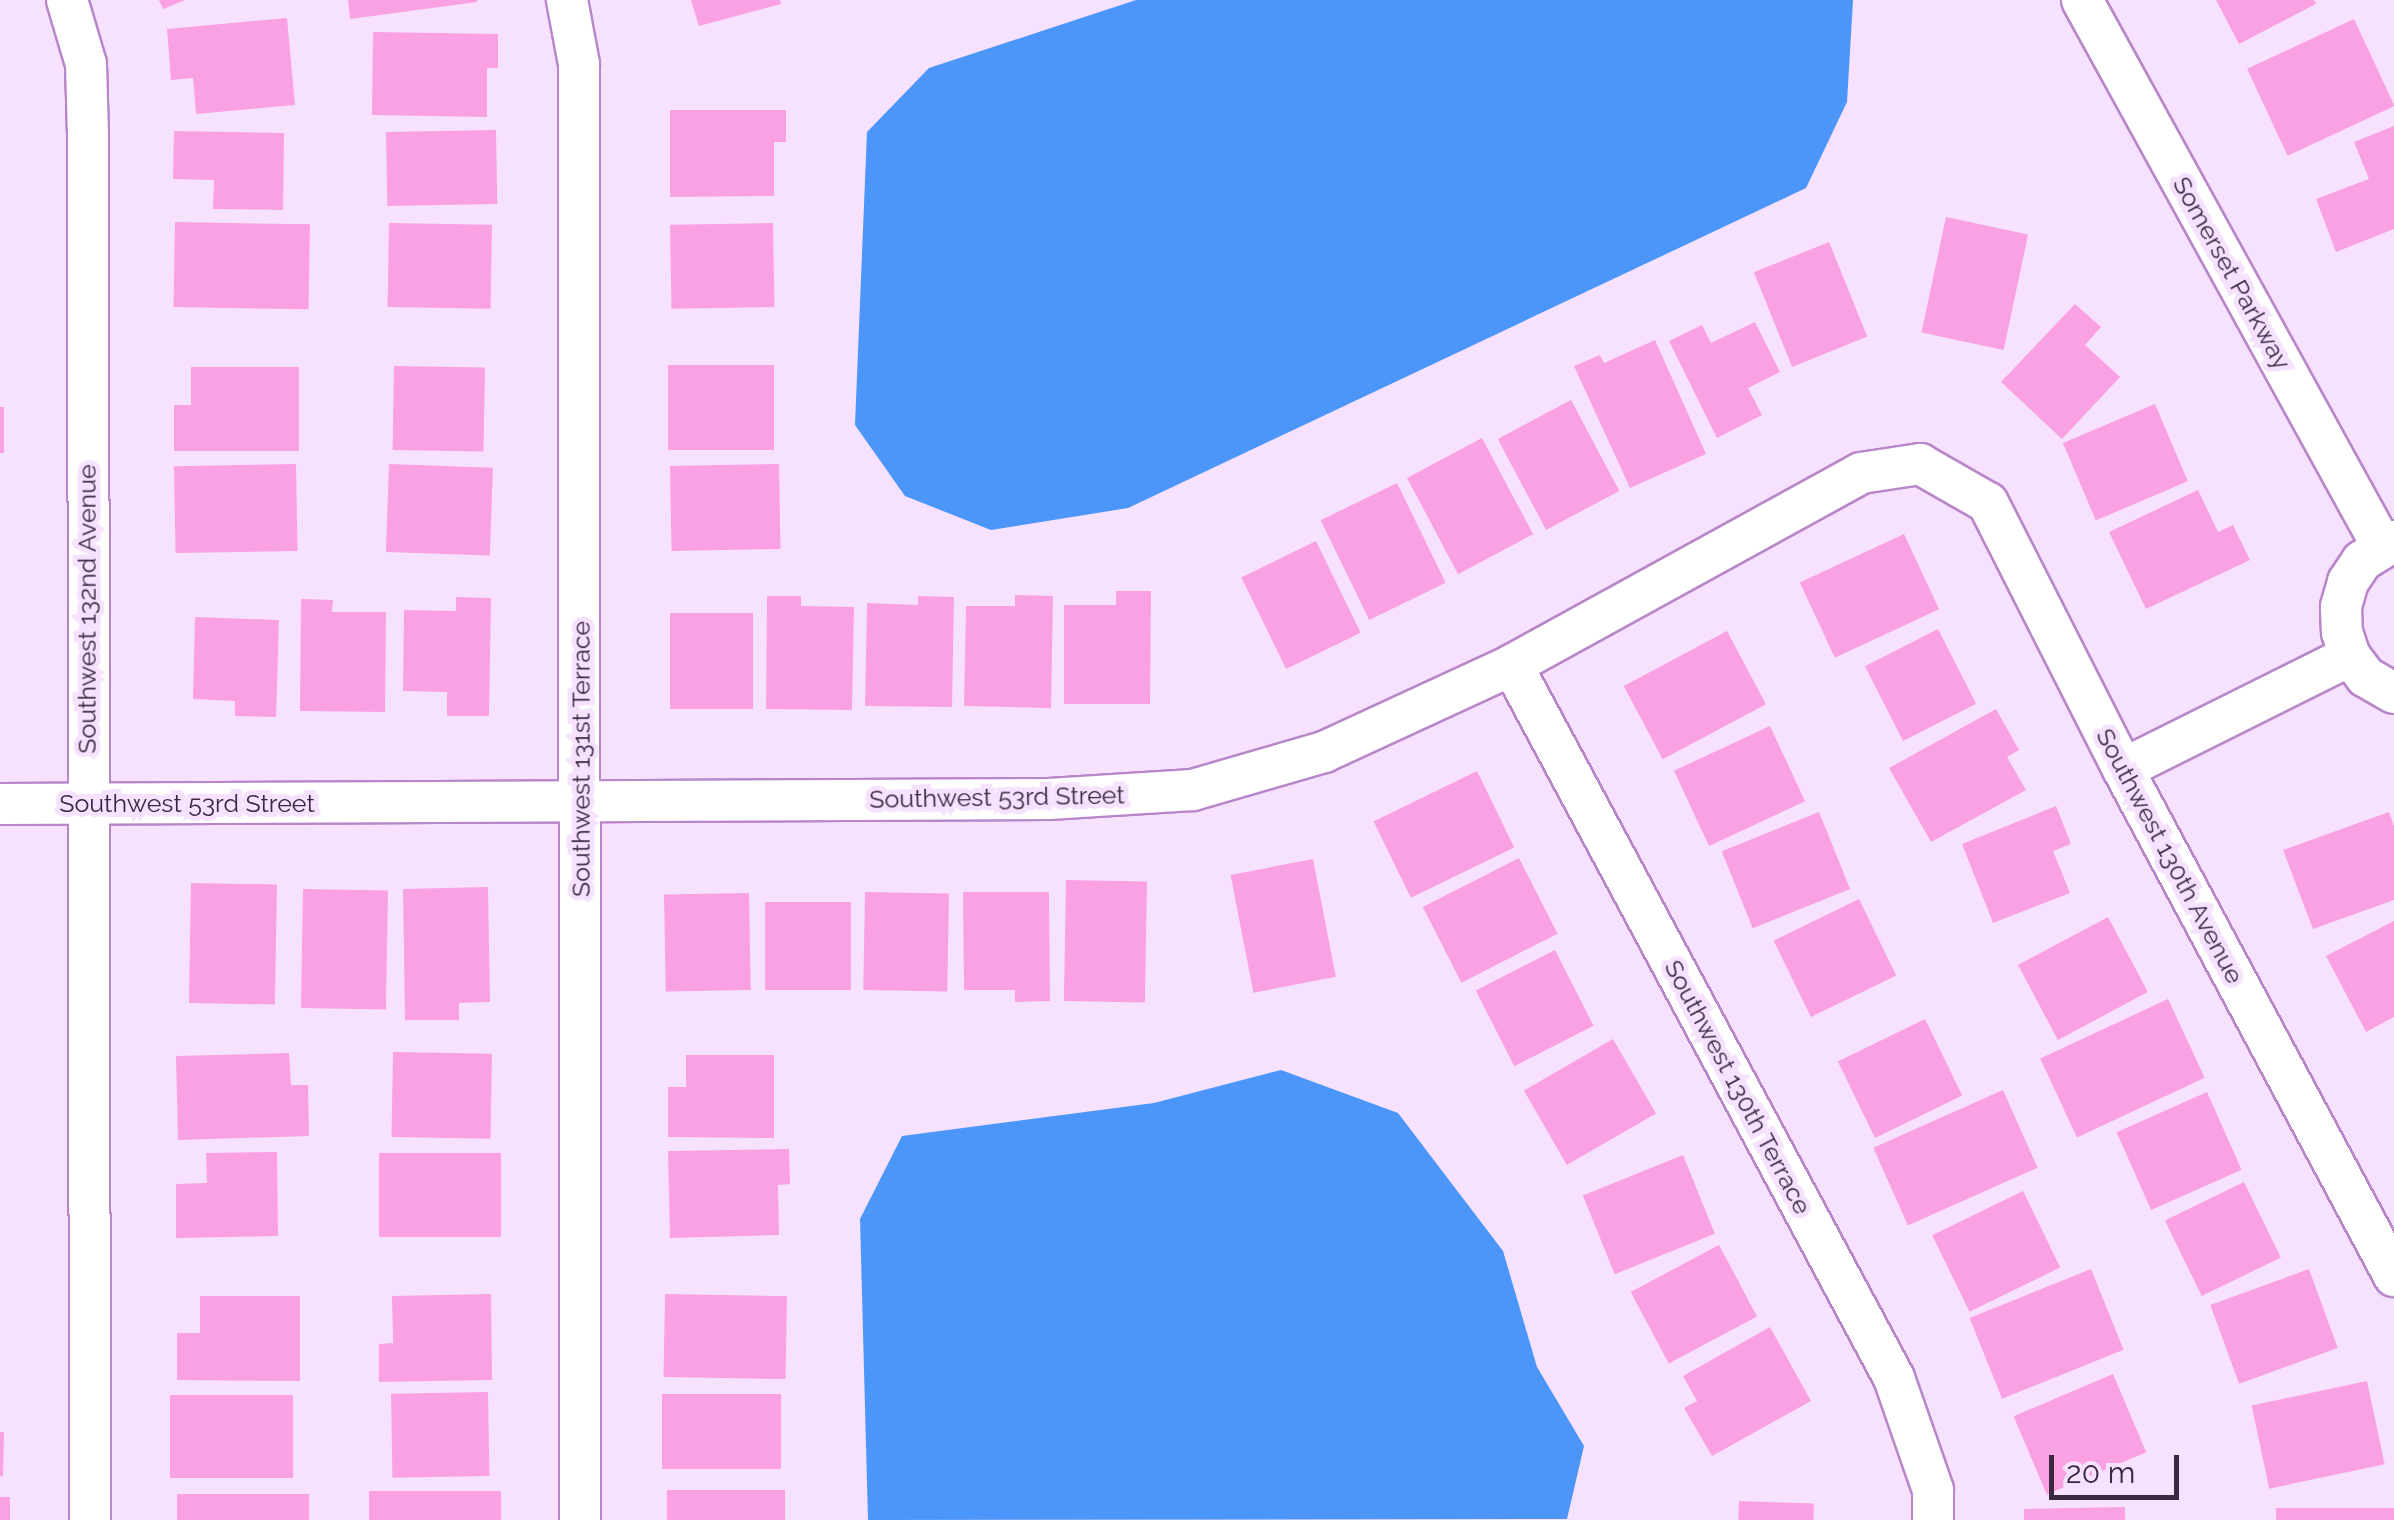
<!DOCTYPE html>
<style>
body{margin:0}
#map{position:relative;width:2394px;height:1520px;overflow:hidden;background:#f6e2fe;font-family:Raleway,sans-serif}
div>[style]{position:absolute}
.water>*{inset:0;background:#4c96f9}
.building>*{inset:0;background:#f9a1e3;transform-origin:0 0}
.roads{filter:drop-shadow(2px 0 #b887ca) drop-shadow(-2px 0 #b887ca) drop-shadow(0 2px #b887ca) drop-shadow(0 -2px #b887ca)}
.street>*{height:40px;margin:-20px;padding:0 20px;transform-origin:20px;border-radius:20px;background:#fff}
span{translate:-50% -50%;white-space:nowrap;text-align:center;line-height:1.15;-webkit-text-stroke:10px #f6e2fe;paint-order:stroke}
.street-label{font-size:25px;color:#3b2742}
.scale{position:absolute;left:2049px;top:1455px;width:130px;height:45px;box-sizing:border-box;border:5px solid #3b2742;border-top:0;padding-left:12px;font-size:30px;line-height:35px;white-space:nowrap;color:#3b2742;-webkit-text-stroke:8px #f6e2fe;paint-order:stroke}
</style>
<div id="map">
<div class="water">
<div style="clip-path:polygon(1136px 0,1853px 0,1847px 102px,1806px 188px,1128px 508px,991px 530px,905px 496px,855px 425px,867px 132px,929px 68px)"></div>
<div style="clip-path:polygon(1281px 1070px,1398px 1113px,1503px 1251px,1537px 1367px,1584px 1446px,1567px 1519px,868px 1520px,860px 1219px,902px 1136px,1154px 1103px)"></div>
</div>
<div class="building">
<div style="clip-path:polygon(159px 0,185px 0,163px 9px)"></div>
<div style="clip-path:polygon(348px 0,477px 0,477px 2px,350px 19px)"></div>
<div style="clip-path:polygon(691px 0,780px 0,781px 4px,699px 26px)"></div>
<div style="clip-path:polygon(2216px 0,2314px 0,2316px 4px,2239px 44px)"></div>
<div style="clip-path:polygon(287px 18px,295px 105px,196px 114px,193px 78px,171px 80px,167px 29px)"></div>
<div style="left:2354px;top:19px;width:96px;height:118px;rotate:65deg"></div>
<div style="clip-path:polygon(373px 32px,498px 34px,498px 68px,487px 68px,487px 117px,372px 115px)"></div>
<div style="clip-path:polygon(670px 110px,786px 110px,786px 142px,774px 142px,774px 196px,670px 197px)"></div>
<div style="clip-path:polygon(2394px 126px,2394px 229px,2336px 252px,2316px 199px,2369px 179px,2354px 142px)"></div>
<div style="left:496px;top:130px;width:74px;height:110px;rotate:89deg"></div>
<div style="clip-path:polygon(174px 131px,284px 133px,283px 210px,213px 209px,214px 180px,173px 179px)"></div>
<div style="left:1946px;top:217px;width:84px;height:118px;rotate:12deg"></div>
<div style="left:175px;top:222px;width:135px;height:85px;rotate:1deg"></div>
<div style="left:389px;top:223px;width:103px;height:84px;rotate:1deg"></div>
<div style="left:773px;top:223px;width:84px;height:103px;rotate:89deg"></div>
<div style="left:1829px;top:242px;width:102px;height:81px;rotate:68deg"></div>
<div style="clip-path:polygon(2075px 304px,2101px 327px,2085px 345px,2120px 377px,2062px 439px,2001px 382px)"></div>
<div style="clip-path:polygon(1755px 322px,1780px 372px,1748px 388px,1762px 415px,1717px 438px,1669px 341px,1702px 325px,1711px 343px)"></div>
<div style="clip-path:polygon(1655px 340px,1706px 454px,1630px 488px,1574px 366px,1600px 355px,1604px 363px)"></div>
<div style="left:668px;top:365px;width:106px;height:85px"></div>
<div style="left:394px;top:366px;width:91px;height:84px;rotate:1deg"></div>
<div style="clip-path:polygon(191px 367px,299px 367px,299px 451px,174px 451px,174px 405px,191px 405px)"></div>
<div style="left:1571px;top:400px;width:103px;height:83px;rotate:62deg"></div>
<div style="left:2155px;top:404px;width:84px;height:100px;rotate:67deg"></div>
<div style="left:0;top:407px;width:4px;height:46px"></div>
<div style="left:1482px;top:438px;width:109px;height:85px;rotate:62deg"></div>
<div style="left:296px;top:464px;width:87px;height:122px;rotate:89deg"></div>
<div style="left:389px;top:464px;width:104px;height:88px;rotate:2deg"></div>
<div style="left:779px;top:464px;width:85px;height:109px;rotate:89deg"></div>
<div style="left:1397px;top:483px;width:111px;height:85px;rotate:64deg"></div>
<div style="clip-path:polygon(2198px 490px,2218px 532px,2233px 525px,2250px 560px,2146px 609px,2109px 532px)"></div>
<div style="left:1904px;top:534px;width:83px;height:115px;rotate:65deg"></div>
<div style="left:1316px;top:541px;width:102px;height:83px;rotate:64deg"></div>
<div style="clip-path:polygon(1116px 591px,1151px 591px,1150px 704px,1064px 704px,1064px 605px,1116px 605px)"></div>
<div style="clip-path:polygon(1015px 595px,1053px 596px,1051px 708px,964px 706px,966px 606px,1015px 606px)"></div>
<div style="clip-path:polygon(767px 596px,801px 596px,801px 606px,854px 607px,852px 710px,766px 709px)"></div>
<div style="clip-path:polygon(918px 596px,954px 597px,952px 707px,865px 706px,867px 603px,918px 605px)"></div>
<div style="clip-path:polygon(456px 597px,491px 598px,489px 716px,447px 716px,447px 692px,403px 691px,404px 610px,456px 611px)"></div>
<div style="clip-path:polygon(301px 599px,333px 600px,332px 612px,386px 612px,385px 712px,300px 711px)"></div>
<div style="left:670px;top:613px;width:83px;height:96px"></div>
<div style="clip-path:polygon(195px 617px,279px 620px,276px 717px,235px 716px,235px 701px,193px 699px)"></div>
<div style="left:1938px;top:629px;width:84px;height:82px;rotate:63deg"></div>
<div style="left:1727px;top:631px;width:83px;height:117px;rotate:62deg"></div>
<div style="clip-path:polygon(1996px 709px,2019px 750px,2007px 757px,2026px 790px,1931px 842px,1889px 768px)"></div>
<div style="left:1770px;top:726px;width:83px;height:106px;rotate:65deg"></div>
<div style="left:1477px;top:771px;width:85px;height:115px;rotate:64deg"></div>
<div style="clip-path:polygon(2056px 806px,2071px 844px,2053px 851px,2070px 893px,1993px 923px,1962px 844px)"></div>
<div style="left:1819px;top:812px;width:83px;height:105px;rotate:68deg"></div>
<div style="clip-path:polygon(2389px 812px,2394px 826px,2394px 900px,2313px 929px,2283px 850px)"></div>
<div style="left:1519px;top:858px;width:85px;height:108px;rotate:63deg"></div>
<div style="left:1313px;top:859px;width:120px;height:84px;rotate:79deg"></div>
<div style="left:1066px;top:880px;width:81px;height:121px;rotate:1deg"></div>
<div style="left:191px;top:883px;width:86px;height:120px;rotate:1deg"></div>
<div style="clip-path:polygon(488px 887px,490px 1002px,459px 1003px,459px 1020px,405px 1020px,403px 889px)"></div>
<div style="left:303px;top:889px;width:85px;height:119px;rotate:1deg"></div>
<div style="left:865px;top:892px;width:84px;height:98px;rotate:1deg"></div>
<div style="clip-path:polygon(963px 892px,1049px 892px,1050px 1001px,1015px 1002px,1015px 990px,964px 990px)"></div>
<div style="left:749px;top:893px;width:97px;height:85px;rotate:89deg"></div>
<div style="left:1859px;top:899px;width:85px;height:95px;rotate:64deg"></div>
<div style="left:765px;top:902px;width:86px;height:88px"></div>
<div style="left:2108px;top:917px;width:85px;height:102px;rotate:62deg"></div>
<div style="clip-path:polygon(2394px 921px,2394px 1017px,2366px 1032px,2326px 956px)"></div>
<div style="left:1555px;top:950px;width:85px;height:89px;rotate:63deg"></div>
<div style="left:2168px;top:999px;width:87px;height:141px;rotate:65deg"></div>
<div style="left:1925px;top:1019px;width:85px;height:97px;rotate:64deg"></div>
<div style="left:1613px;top:1039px;width:86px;height:103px;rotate:60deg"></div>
<div style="left:393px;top:1052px;width:99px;height:85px;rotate:1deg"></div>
<div style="clip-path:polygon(289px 1053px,291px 1085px,308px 1085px,309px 1136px,178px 1140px,176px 1056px)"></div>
<div style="clip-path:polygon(686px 1055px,774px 1055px,774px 1138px,668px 1137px,668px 1087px,686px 1087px)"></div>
<div style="left:2003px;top:1090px;width:85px;height:142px;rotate:66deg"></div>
<div style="left:2207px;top:1092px;width:85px;height:99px;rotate:66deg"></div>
<div style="clip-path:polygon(789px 1149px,790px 1184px,778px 1185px,779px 1235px,670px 1238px,668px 1151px)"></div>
<div style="clip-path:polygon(277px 1152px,278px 1236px,176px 1238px,176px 1184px,207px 1183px,206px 1153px)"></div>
<div style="left:379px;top:1153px;width:122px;height:84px"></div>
<div style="left:1683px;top:1155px;width:85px;height:108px;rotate:68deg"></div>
<div style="left:2244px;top:1182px;width:84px;height:88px;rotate:64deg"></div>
<div style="left:2023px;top:1191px;width:85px;height:101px;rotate:64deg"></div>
<div style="left:1719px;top:1245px;width:81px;height:100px;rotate:62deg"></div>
<div style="left:2091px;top:1269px;width:87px;height:131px;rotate:68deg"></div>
<div style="left:2309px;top:1269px;width:84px;height:105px;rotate:70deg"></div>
<div style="clip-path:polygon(491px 1294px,492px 1380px,379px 1382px,379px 1344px,393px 1343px,392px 1296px)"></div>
<div style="left:665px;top:1294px;width:122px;height:83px;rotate:1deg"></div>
<div style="clip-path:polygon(200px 1296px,300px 1296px,300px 1381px,177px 1380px,177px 1333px,200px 1333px)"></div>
<div style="clip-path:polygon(1770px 1327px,1811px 1401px,1712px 1456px,1684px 1408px,1697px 1401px,1683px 1376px)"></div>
<div style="left:2113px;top:1374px;width:85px;height:108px;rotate:67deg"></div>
<div style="left:2367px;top:1381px;width:85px;height:118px;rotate:78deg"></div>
<div style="left:488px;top:1392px;width:84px;height:97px;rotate:89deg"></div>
<div style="left:662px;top:1394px;width:119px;height:75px"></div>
<div style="left:170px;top:1395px;width:123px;height:83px"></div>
<div style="clip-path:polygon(0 1432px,4px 1432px,3px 1476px,0 1476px)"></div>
<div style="left:667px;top:1490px;width:118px;height:30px"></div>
<div style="left:501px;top:1491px;width:29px;height:132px;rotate:90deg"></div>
<div style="left:177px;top:1494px;width:132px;height:26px"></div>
<div style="left:0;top:1497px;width:10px;height:23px"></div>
<div style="left:1739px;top:1501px;width:75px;height:19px;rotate:2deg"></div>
<div style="clip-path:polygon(2125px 1507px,2125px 1520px,2024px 1520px,2024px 1509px)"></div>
<div style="left:2394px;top:1508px;width:12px;height:118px;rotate:90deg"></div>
</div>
<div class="roads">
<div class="street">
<div style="left:67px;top:0;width:67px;rotate:73.5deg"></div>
<div style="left:86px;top:64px;width:70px;rotate:88.4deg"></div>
<div style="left:88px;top:134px;width:1386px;rotate:89.92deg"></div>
<div style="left:567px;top:0;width:65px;rotate:79.4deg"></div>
<div style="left:579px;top:64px;width:1456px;rotate:89.96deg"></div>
<div style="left:2082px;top:0;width:623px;rotate:61.21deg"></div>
<div style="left:2394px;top:541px;width:38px;rotate:148deg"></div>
<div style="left:2362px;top:561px;width:25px;rotate:124deg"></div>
<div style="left:2348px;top:582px;width:26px;rotate:106deg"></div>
<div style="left:2341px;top:607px;width:25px;rotate:88deg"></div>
<div style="left:2342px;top:632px;width:25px;rotate:72deg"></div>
<div style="left:2350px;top:656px;width:26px;rotate:53deg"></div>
<div style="left:2366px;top:677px;width:32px;rotate:30deg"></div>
<div style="left:1512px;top:665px;width:809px;rotate:61.82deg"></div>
<div style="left:1894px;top:1378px;width:119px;rotate:70.8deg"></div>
<div style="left:1933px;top:1490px;width:30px;rotate:90deg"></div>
<div style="left:2123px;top:769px;width:254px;rotate:-26.5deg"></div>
<div style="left:0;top:804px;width:1049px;rotate:-0.27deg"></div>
<div style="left:1049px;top:799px;width:144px;rotate:-3.6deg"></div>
<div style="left:1193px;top:790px;width:136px;rotate:-16.2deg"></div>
<div style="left:1324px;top:752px;width:207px;rotate:-24.8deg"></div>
<div style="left:1512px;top:665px;width:398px;rotate:-28.8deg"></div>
<div style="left:1861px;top:473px;width:60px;rotate:-8.7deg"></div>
<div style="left:1920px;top:464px;width:78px;rotate:29.8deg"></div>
<div style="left:1988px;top:503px;width:298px;rotate:63.1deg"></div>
<div style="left:2123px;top:769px;width:575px;rotate:61.87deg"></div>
</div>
</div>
<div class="street-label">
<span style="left:2232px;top:273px;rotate:61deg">Somerset Parkway</span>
<span style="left:87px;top:609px;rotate:-90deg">Southwest 132nd Avenue</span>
<span style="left:581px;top:759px;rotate:-90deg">Southwest 131st Terrace</span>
<span style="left:997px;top:797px;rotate:-1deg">Southwest 53rd Street</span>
<span style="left:187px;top:803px">Southwest 53rd Street</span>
<span style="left:2170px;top:856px;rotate:62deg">Southwest 130th Avenue</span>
<span style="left:1738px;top:1087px;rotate:62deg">Southwest 130th Terrace</span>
</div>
<div class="scale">20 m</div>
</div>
